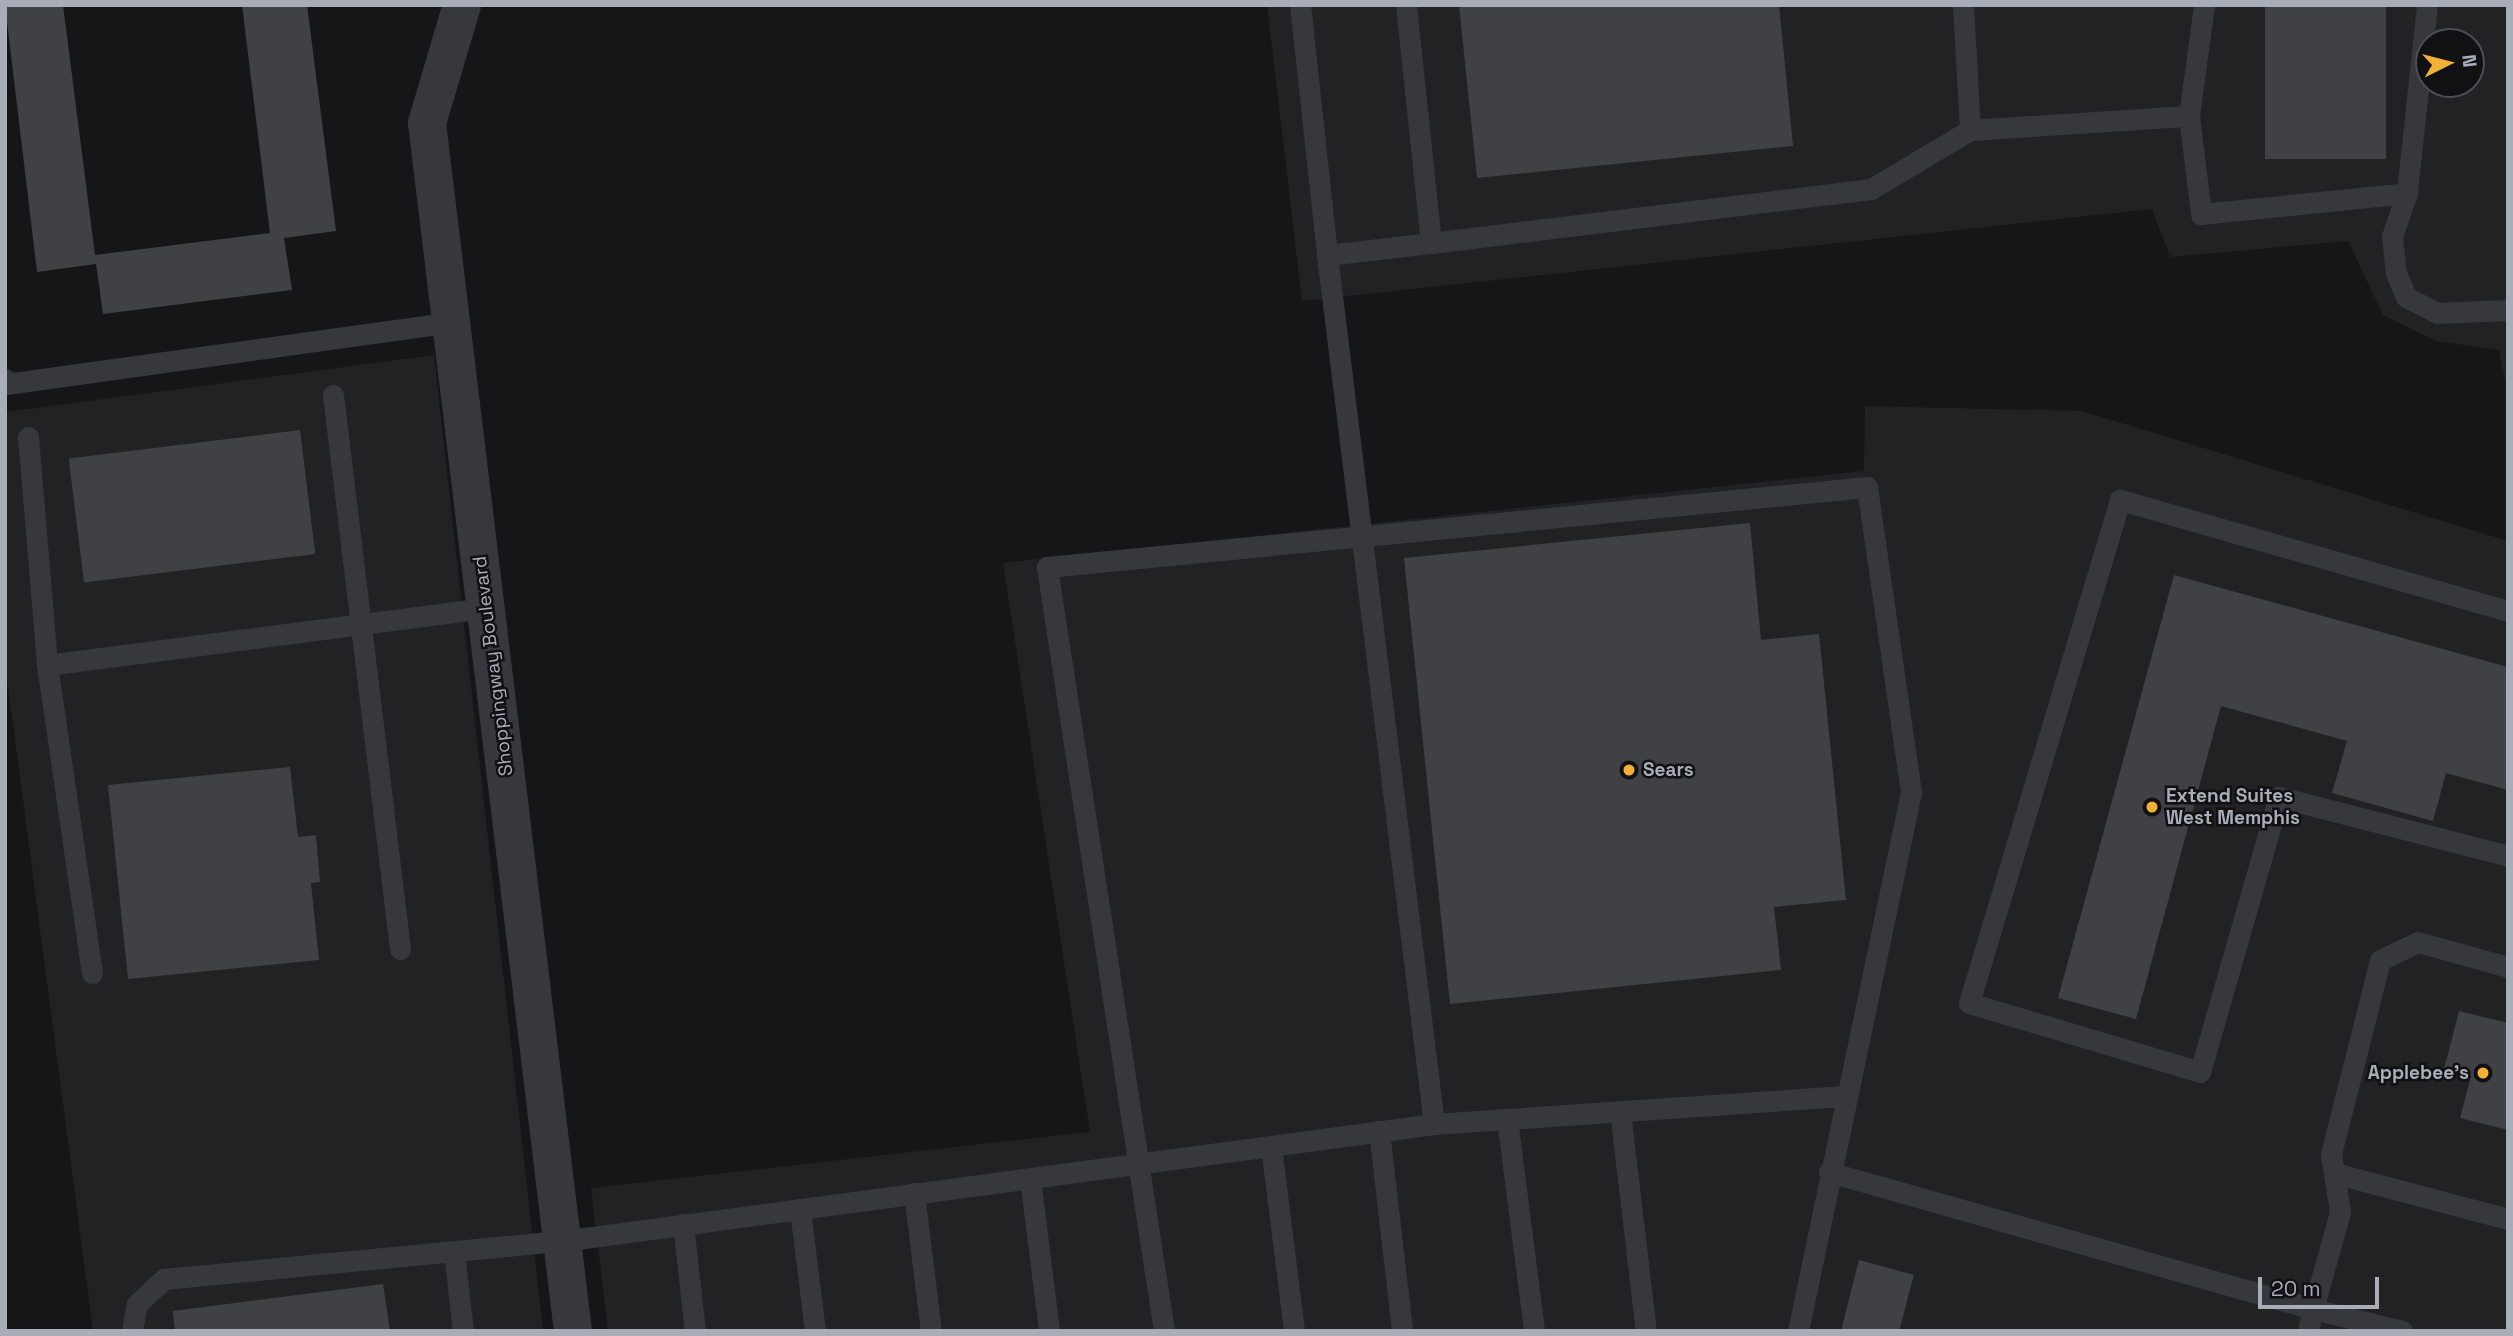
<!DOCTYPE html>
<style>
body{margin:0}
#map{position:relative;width:2513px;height:1336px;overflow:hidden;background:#161618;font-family:"Space Grotesk",sans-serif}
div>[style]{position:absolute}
.built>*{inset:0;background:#222225}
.building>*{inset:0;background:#404145;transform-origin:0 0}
.lane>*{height:21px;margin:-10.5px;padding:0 10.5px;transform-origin:10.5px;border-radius:10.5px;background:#37383d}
.street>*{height:38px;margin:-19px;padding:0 19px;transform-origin:19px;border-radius:19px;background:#37383d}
.dots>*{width:19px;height:19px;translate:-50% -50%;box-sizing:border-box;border:4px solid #111113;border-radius:50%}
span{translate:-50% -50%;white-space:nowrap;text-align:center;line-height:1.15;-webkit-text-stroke:5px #111113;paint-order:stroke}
.street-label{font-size:19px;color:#a8adb8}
.poi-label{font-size:19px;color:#a8adb8;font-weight:700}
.left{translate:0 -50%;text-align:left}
.right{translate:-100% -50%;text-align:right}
.frame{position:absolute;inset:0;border:7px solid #a8adb8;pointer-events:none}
.north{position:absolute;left:2415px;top:28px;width:70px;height:70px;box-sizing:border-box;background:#111113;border:2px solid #4d4f55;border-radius:50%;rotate:84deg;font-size:19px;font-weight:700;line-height:28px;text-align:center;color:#a8adb8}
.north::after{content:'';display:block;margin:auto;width:24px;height:32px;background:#f2b134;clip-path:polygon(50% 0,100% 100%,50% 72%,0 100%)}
.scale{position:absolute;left:2258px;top:1277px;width:121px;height:32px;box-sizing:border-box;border:4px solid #a8adb8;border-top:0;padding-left:9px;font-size:21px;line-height:24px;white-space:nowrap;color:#a8adb8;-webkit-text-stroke:5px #111113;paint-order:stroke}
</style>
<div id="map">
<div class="built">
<div style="clip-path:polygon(evenodd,1267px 5px,2508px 5px,2508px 395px,2499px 350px,2436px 341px,2383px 315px,2348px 241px,2170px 257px,2152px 209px,1302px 301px,1267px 5px,2429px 42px,2471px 42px,2471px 84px,2429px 84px,2429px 42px)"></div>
<div style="clip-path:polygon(434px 355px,543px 1331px,93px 1331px,5px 664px,5px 412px)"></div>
<div style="clip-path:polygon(1865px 406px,2082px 411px,2508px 541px,2508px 1331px,608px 1331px,591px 1188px,1090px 1132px,1003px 563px,1864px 471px)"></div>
</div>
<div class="building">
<div style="clip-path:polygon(5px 5px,63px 5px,95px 255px,270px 233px,242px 5px,307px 5px,336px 231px,284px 238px,292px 290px,103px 314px,96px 264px,37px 272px)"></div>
<div style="clip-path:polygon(1459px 5px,1779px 5px,1793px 146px,1477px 178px)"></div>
<div style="left:2265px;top:5px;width:121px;height:154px"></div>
<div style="left:300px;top:430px;width:125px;height:233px;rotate:83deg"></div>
<div style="clip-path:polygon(1750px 523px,1761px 640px,1819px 634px,1846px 900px,1774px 907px,1781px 970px,1450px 1004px,1404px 558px)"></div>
<div style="clip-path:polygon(2174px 575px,2508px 667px,2508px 790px,2446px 773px,2433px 821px,2332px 793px,2347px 741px,2221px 706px,2136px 1019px,2058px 998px)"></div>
<div style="clip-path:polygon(290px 767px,298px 837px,316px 835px,320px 882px,311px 883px,319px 960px,128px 979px,108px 785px)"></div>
<div style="clip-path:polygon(2459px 1011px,2508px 1023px,2508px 1130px,2460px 1118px,2471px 1076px,2444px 1069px)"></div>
<div style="clip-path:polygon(1859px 1260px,1914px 1275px,1899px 1331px,1841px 1331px)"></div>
<div style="clip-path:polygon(383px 1284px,390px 1331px,175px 1331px,173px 1311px)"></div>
</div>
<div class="lane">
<div style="left:1300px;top:5px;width:251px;rotate:83.8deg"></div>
<div style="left:1327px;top:255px;width:105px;rotate:-6.6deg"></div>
<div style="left:1431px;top:243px;width:239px;rotate:-96deg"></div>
<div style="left:2427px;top:5px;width:189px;rotate:96.1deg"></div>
<div style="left:2407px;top:193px;width:46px;rotate:109.2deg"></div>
<div style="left:2392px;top:236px;width:37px;rotate:84deg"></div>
<div style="left:2396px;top:273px;width:26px;rotate:67deg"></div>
<div style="left:2406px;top:297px;width:35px;rotate:27deg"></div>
<div style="left:2437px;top:313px;width:71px;rotate:-2.4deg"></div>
<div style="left:2189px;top:116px;width:99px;rotate:83deg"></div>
<div style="left:2201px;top:214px;width:207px;rotate:-5.8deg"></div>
<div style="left:1970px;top:130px;width:219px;rotate:-3.7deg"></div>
<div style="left:2189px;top:116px;width:112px;rotate:-82.3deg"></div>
<div style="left:1431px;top:243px;width:443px;rotate:-7deg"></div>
<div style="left:1871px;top:189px;width:115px;rotate:-30.8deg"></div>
<div style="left:1970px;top:130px;width:125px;rotate:-93.2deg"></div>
<div style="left:5px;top:379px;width:5px;rotate:79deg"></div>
<div style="left:6px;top:384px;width:450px;rotate:-7.9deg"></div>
<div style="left:333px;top:395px;width:558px;rotate:83.1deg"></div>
<div style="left:28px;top:437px;width:229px;rotate:85.2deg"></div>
<div style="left:2508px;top:611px;width:404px;rotate:-164deg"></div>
<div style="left:2120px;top:500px;width:525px;rotate:106.71deg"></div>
<div style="left:1969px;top:1003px;width:241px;rotate:16.6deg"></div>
<div style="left:2200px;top:1072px;width:286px;rotate:-74deg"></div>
<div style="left:2279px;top:797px;width:236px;rotate:14.4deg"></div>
<div style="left:92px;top:973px;width:311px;rotate:-98.3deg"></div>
<div style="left:47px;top:665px;width:443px;rotate:-7.4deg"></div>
<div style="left:1620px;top:1111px;width:222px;rotate:83.3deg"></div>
<div style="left:1507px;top:1119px;width:214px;rotate:82.7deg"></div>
<div style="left:1434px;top:1124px;width:411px;rotate:-3.9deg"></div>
<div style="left:1379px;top:1131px;width:201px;rotate:83.4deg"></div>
<div style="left:1271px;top:1146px;width:186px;rotate:82.9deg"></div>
<div style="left:1829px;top:1172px;width:503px;rotate:15.8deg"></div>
<div style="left:2313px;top:1309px;width:23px;rotate:103deg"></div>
<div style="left:2334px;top:1173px;width:180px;rotate:14.8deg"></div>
<div style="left:1030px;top:1178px;width:154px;rotate:82.9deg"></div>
<div style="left:914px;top:1193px;width:139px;rotate:83deg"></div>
<div style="left:800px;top:1209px;width:123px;rotate:83deg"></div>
<div style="left:683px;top:1224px;width:108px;rotate:83.6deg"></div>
<div style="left:454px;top:1251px;width:81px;rotate:83.6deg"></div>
<div style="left:132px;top:1331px;width:27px;rotate:-80deg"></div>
<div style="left:137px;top:1304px;width:37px;rotate:-43deg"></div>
<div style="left:164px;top:1279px;width:400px;rotate:-5.5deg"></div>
<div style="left:562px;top:1241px;width:880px;rotate:-7.64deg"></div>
<div style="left:1434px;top:1124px;width:876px;rotate:-97.02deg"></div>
<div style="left:1164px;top:1331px;width:773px;rotate:-98.71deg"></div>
<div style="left:1047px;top:567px;width:824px;rotate:-5.57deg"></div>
<div style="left:1867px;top:487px;width:308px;rotate:81.8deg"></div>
<div style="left:1911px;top:792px;width:551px;rotate:101.84deg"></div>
<div style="left:2402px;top:1331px;width:92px;rotate:-166.1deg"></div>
<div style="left:2313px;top:1309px;width:101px;rotate:-74.4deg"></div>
<div style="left:2340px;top:1212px;width:59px;rotate:-98.8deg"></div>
<div style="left:2331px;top:1154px;width:200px;rotate:-75.8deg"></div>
<div style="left:2380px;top:960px;width:42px;rotate:-25.3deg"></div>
<div style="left:2418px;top:942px;width:93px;rotate:15.5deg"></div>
</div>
<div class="street">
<div style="left:462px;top:5px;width:123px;rotate:106.5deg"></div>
<div style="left:427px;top:123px;width:1217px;rotate:83.11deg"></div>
</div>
<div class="dots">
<div style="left:1629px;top:770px;background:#f2b134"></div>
<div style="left:2152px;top:807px;background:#f2b134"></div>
<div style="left:2483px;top:1073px;background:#f2b134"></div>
</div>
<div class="street-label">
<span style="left:493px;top:666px;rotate:-97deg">Shoppingway Boulevard</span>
</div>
<div class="poi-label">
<span class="left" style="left:1643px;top:770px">Sears</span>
<span class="left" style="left:2166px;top:807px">Extend Suites<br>West Memphis</span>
<span class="right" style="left:2469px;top:1073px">Applebee's</span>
</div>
<div class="frame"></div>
<div class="north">N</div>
<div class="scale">20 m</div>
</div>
